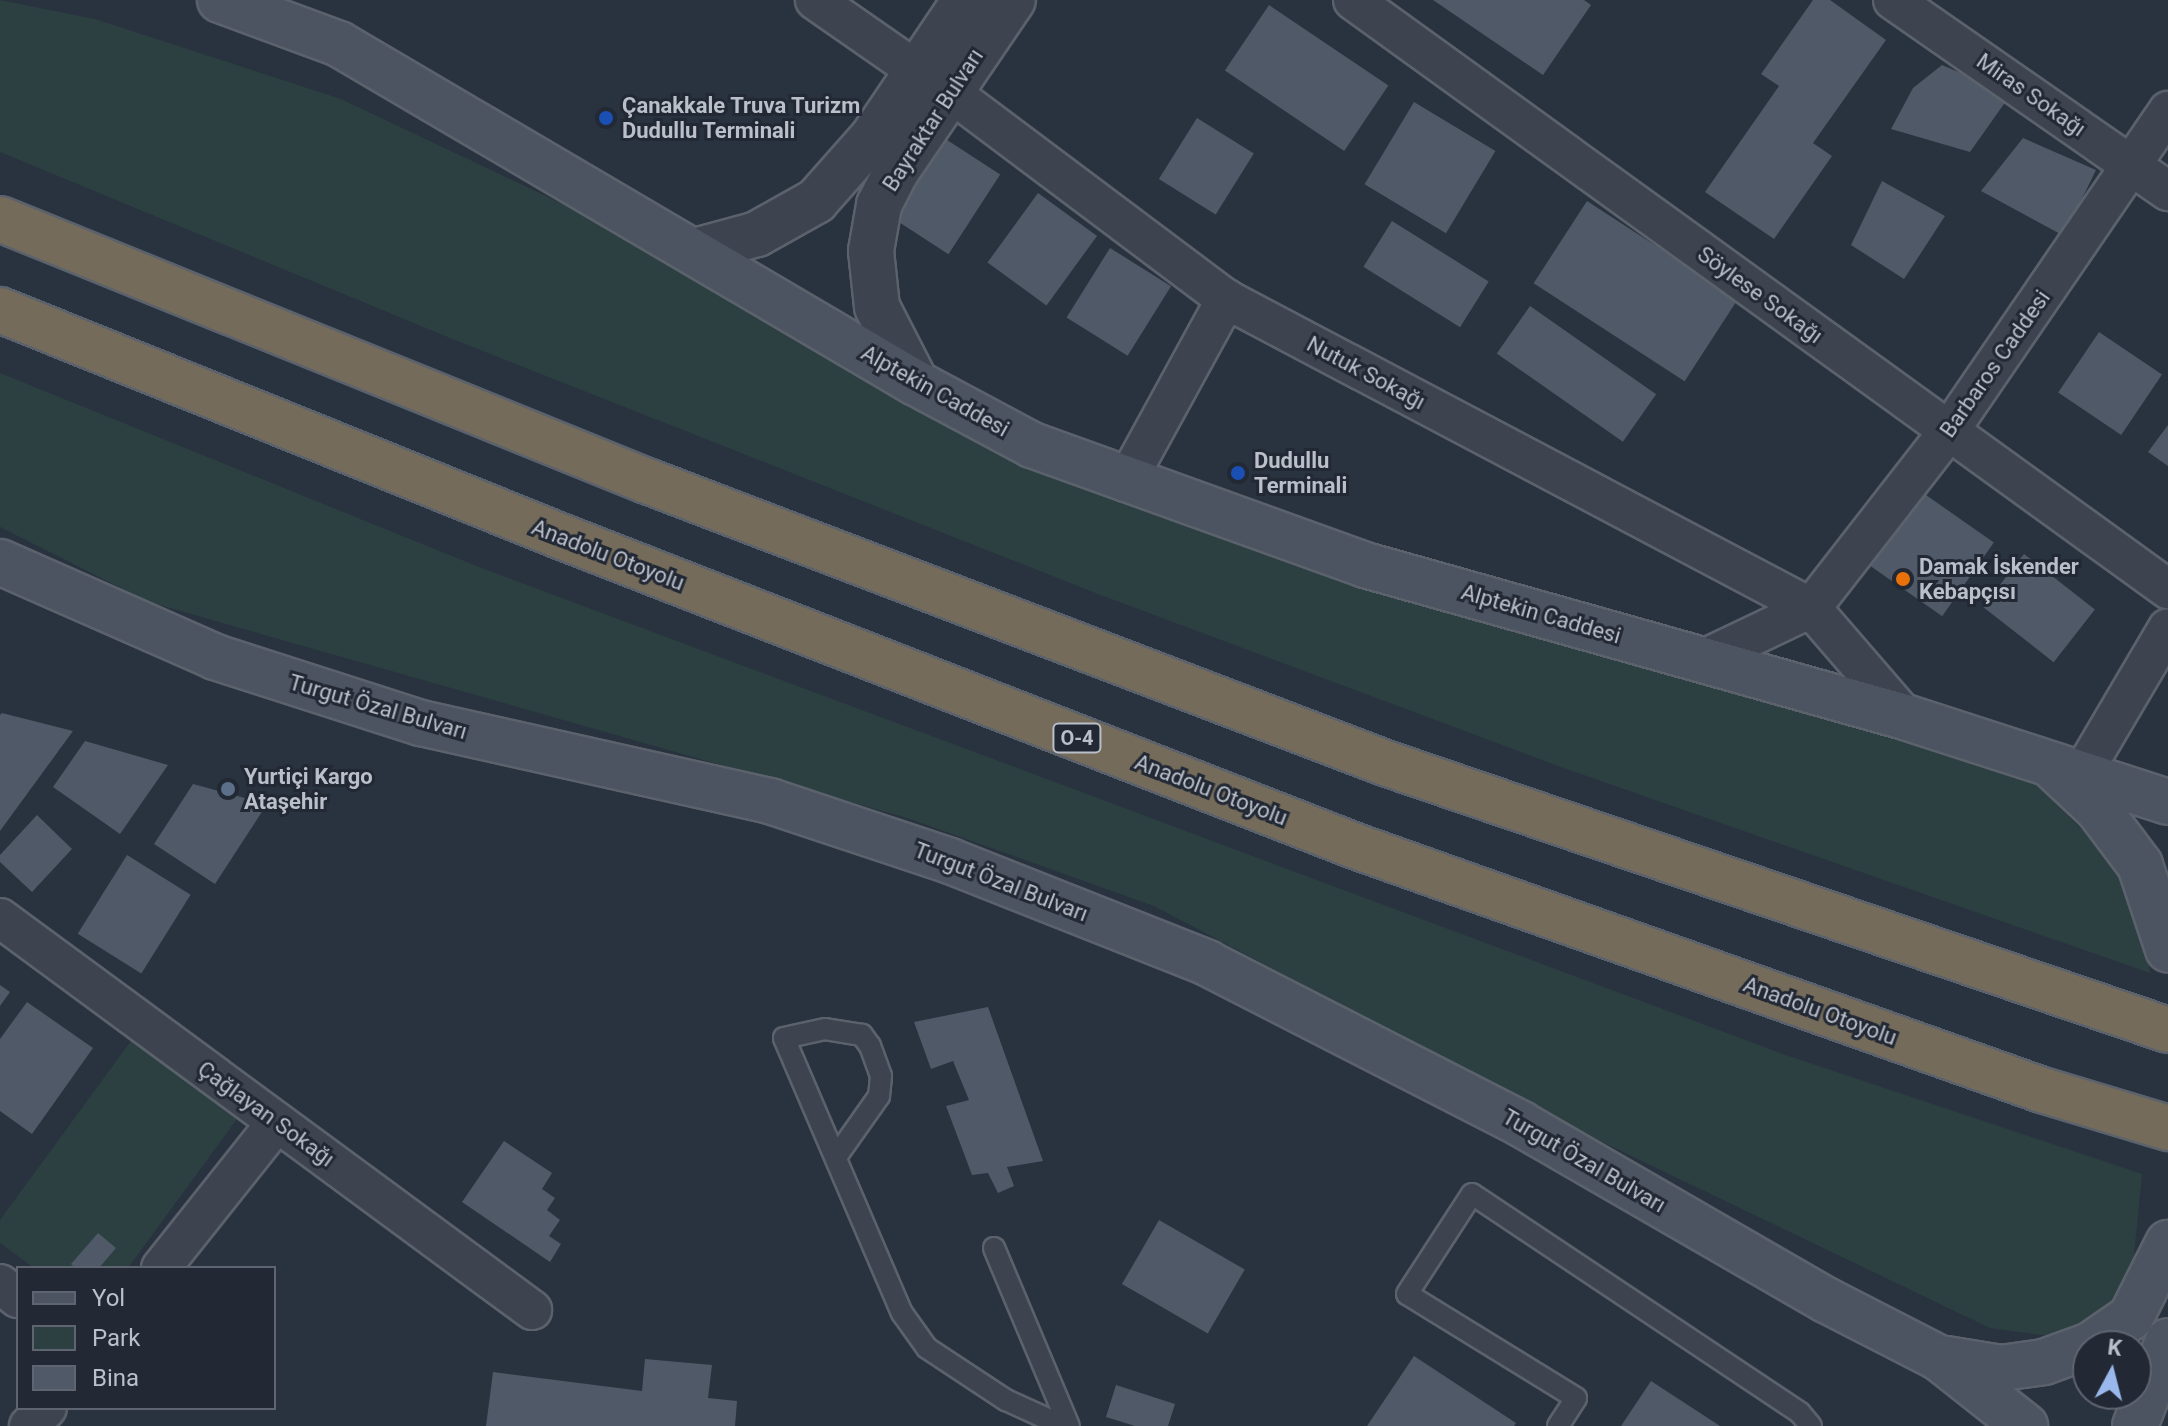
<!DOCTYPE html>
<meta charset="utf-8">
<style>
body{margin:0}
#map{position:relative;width:2168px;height:1426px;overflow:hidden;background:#29323f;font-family:Roboto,sans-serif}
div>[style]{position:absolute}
.green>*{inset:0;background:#2c3f41}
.building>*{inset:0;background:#505967;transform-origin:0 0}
.roads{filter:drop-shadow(2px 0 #5b626c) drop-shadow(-2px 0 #5b626c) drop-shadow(0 2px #5b626c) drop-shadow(0 -2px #5b626c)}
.service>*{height:20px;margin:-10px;padding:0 10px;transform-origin:10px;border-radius:10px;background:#3d444f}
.minor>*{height:38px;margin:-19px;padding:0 19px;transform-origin:19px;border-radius:19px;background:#3d444f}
.tertiary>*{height:44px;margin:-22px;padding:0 22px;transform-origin:22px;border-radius:22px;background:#3d444f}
.secondary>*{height:44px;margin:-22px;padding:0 22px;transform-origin:22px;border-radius:22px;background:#4c5361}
.motorway>*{height:44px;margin:-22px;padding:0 22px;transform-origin:22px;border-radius:22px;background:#746b5b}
.dots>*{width:22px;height:22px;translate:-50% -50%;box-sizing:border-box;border:4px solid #222934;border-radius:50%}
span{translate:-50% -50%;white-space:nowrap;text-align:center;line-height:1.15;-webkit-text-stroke:6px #222934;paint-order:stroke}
.shield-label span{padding:2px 6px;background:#222934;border:2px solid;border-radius:6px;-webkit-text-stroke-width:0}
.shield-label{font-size:20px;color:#babfc9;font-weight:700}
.street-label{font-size:22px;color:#babfc9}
.poi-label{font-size:22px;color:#babfc9;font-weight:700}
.left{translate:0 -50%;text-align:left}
.legend{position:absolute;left:16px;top:1266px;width:260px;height:144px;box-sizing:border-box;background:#222934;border:2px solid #5f6570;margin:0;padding:10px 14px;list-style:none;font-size:24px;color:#babfc9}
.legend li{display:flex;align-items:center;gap:16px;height:40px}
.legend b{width:40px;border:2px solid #5f6570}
.north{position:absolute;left:2072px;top:1330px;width:80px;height:80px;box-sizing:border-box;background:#222934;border:2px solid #5f6570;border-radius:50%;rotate:7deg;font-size:22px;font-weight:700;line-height:32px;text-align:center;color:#babfc9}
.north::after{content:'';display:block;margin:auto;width:28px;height:36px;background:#9bb8ed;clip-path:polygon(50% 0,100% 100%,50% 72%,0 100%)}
</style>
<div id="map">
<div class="green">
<div style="clip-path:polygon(0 0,95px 19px,341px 99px,586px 215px,862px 375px,1159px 517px,1583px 650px,2029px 778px,2111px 857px,2144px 929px,2150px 973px,1558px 766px,1098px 594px,450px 338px,0 152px)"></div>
<div style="clip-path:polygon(0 373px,479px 567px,1783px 1054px,2142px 1174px,2131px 1287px,2077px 1340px,1990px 1328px,1598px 1140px,1154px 906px,907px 818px,149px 602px,0 527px)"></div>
<div style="clip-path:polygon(133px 1038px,240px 1115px,128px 1268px,34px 1268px,0 1243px,0 1220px)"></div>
</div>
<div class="building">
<div style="clip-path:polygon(1433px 0,1584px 0,1591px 5px,1543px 75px)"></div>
<div style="clip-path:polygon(1813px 0,1830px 0,1886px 40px,1813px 143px,1832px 156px,1774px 239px,1705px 192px,1779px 86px,1761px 74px)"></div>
<div style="left:1269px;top:5px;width:144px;height:79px;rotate:34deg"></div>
<div style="clip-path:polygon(1942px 65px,2011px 94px,1970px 152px,1891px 129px,1913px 88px)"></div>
<div style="left:1414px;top:102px;width:95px;height:96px;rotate:31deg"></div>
<div style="left:1197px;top:118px;width:67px;height:72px;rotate:32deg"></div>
<div style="left:944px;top:138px;width:67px;height:95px;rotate:33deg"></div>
<div style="clip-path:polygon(2023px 138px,2096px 170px,2064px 236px,1981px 191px)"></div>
<div style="clip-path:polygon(1882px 181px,1945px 216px,1904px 279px,1851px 245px)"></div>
<div style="left:1038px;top:193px;width:73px;height:86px;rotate:36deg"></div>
<div style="left:1587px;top:201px;width:180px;height:98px;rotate:33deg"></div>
<div style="left:1392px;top:221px;width:114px;height:54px;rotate:32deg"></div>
<div style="left:1110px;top:248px;width:72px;height:82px;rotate:32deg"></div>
<div style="left:1530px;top:306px;width:154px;height:58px;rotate:35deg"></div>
<div style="left:2099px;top:332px;width:76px;height:73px;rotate:34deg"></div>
<div style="clip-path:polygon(2168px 425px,2168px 466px,2148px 452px)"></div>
<div style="left:1916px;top:488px;width:95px;height:90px;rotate:35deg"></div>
<div style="left:2024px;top:554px;width:90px;height:67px;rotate:38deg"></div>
<div style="clip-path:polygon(2px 713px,73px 731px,0 831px,0 715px)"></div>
<div style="clip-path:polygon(85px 741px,168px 765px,120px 834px,53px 787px)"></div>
<div style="clip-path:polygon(193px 784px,267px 804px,215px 884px,154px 844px)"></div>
<div style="clip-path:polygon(37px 815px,72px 849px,32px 892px,0 862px,0 855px)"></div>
<div style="left:127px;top:855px;width:75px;height:93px;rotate:32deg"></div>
<div style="clip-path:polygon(0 985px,10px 992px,0 1006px)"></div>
<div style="clip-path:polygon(27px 1002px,93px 1048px,32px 1134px,0 1111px,0 1039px)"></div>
<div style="clip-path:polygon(988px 1007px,1043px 1161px,1007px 1167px,1014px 1186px,998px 1193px,988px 1173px,972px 1175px,946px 1106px,969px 1100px,953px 1061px,931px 1069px,914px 1022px)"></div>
<div style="clip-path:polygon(504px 1141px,552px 1173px,542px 1189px,555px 1198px,547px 1210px,560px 1220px,549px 1236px,561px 1244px,550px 1262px,462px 1202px)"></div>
<div style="left:1159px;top:1220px;width:99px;height:74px;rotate:30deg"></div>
<div style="clip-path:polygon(98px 1233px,116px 1248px,99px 1268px,75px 1268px,71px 1264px)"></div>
<div style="clip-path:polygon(1414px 1356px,1516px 1423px,1514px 1426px,1367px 1426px)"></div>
<div style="clip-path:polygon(645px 1359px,712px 1365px,708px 1398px,737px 1401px,735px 1426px,486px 1426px,493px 1372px,642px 1391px)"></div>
<div style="clip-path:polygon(1651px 1381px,1720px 1426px,1621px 1426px)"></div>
<div style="clip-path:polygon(1116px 1385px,1175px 1404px,1168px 1426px,1135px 1426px,1106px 1417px)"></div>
</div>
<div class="roads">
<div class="service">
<div style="left:836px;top:1157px;width:75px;rotate:-54.8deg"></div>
<div style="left:879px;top:1096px;width:20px;rotate:-84deg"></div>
<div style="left:881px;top:1076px;width:32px;rotate:-110deg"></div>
<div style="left:870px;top:1046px;width:14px;rotate:-126deg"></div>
<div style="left:862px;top:1035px;width:37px;rotate:-171deg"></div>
<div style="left:825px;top:1029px;width:42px;rotate:167.6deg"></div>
<div style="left:784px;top:1038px;width:299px;rotate:66.8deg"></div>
<div style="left:902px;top:1313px;width:43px;rotate:54.5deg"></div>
<div style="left:927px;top:1348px;width:95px;rotate:33.4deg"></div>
<div style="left:1006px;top:1400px;width:63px;rotate:24.5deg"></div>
<div style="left:994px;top:1248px;width:193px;rotate:67.2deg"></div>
<div style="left:1558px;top:1426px;width:33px;rotate:-57deg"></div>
<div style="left:1576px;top:1398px;width:198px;rotate:-148.4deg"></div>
<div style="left:1407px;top:1294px;width:119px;rotate:-57deg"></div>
<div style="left:1472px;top:1194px;width:394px;rotate:33.7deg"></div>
<div style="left:1800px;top:1413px;width:17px;rotate:50deg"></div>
</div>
<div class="minor">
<div style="left:815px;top:0;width:124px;rotate:34.8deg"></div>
<div style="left:1353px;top:0;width:1006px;rotate:35.86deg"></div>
<div style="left:1893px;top:0;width:335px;rotate:34.8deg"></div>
<div style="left:950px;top:92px;width:345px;rotate:36.9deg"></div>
<div style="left:1226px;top:299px;width:662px;rotate:27.84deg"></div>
<div style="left:1811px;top:608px;width:144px;rotate:49.2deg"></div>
<div style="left:1126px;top:482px;width:209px;rotate:-61.3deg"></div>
<div style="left:1702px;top:660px;width:121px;rotate:-25.5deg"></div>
<div style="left:1811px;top:608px;width:224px;rotate:-52.1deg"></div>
<div style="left:1949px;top:431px;width:388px;rotate:-55.6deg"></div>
<div style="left:2082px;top:774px;width:169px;rotate:-59.5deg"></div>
<div style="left:0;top:918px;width:661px;rotate:36.38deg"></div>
<div style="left:161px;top:1268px;width:186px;rotate:-51.5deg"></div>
<div style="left:0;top:1284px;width:23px;rotate:38deg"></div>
<div style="left:29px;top:1426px;width:25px;rotate:-45deg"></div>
</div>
<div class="tertiary">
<div style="left:695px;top:251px;width:64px;rotate:-15.3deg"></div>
<div style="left:757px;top:234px;width:68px;rotate:-29.2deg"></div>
<div style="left:816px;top:201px;width:84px;rotate:-48.4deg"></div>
<div style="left:872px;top:138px;width:166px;rotate:-56deg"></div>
<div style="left:916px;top:383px;width:85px;rotate:-117.2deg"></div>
<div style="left:877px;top:307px;width:56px;rotate:-96.1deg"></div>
<div style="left:871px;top:251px;width:47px;rotate:-80.1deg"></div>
<div style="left:879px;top:205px;width:37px;rotate:-63deg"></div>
<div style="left:896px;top:172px;width:208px;rotate:-55.8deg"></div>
</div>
<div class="secondary">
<div style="left:220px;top:0;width:127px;rotate:20.3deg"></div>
<div style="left:339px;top:44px;width:669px;rotate:30.44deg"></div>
<div style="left:916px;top:383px;width:132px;rotate:28.1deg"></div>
<div style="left:1032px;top:445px;width:354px;rotate:19.8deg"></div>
<div style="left:1365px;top:565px;width:561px;rotate:15.72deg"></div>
<div style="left:1905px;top:717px;width:276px;rotate:17.9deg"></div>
<div style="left:0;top:562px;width:235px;rotate:23.8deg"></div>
<div style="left:215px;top:657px;width:216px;rotate:17.8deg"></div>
<div style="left:421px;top:723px;width:358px;rotate:12.6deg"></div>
<div style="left:770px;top:801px;width:190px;rotate:18.4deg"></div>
<div style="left:950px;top:861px;width:277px;rotate:21.6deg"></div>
<div style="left:1207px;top:963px;width:353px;rotate:27.1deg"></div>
<div style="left:1521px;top:1124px;width:352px;rotate:30deg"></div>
<div style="left:1826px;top:1300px;width:127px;rotate:27.2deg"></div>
<div style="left:1939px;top:1358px;width:110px;rotate:38.3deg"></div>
<div style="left:2056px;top:770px;width:57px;rotate:42.9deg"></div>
<div style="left:2098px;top:809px;width:70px;rotate:53.1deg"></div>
<div style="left:2140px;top:865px;width:89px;rotate:71.6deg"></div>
<div style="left:2089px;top:1346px;width:51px;rotate:-34.6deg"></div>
<div style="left:2131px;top:1317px;width:83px;rotate:-63.4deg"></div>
<div style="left:1946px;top:1359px;width:56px;rotate:9.3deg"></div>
<div style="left:2001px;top:1368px;width:43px;rotate:-7.9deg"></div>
<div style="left:2044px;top:1362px;width:47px;rotate:-20deg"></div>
<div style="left:2135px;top:1426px;width:91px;rotate:-68.8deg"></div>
</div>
<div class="motorway">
<div style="left:0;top:219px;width:698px;rotate:22.05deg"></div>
<div style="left:647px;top:481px;width:790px;rotate:20.91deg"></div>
<div style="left:1385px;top:763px;width:827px;rotate:18.83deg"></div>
<div style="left:0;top:310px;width:604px;rotate:21.98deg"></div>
<div style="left:560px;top:536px;width:853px;rotate:21.3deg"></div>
<div style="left:1355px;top:846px;width:729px;rotate:19.55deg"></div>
<div style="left:2042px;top:1090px;width:132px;rotate:16.8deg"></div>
</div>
</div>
<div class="dots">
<div style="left:606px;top:118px;background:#1a4fb4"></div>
<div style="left:1238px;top:473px;background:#1a4fb4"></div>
<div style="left:1903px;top:579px;background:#e8710a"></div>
<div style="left:228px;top:789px;background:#5c6f8a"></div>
</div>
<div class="shield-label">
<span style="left:1077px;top:738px">O-4</span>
</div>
<div class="street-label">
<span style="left:2031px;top:95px;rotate:35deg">Miras Sokağı</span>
<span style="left:933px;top:120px;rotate:-57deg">Bayraktar Bulvarı</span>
<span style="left:1760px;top:295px;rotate:36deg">Söylese Sokağı</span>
<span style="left:1995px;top:364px;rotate:-55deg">Barbaros Caddesi</span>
<span style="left:1366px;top:373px;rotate:28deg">Nutuk Sokağı</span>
<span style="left:935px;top:391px;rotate:29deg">Alptekin Caddesi</span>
<span style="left:608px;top:555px;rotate:21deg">Anadolu Otoyolu</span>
<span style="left:1541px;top:614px;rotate:16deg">Alptekin Caddesi</span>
<span style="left:378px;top:707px;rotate:16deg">Turgut Özal Bulvarı</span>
<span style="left:1211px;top:790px;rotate:21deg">Anadolu Otoyolu</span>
<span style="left:1001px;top:882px;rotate:21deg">Turgut Özal Bulvarı</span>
<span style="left:1820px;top:1011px;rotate:20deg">Anadolu Otoyolu</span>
<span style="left:266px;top:1114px;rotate:36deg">Çağlayan Sokağı</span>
<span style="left:1584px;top:1161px;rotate:30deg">Turgut Özal Bulvarı</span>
</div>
<div class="poi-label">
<span class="left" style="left:622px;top:118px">Çanakkale Truva Turizm<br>Dudullu Terminali</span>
<span class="left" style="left:1254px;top:473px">Dudullu<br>Terminali</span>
<span class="left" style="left:1919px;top:579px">Damak İskender<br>Kebapçısı</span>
<span class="left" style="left:244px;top:789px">Yurtiçi Kargo<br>Ataşehir</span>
</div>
<ul class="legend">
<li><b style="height:10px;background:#4c5361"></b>Yol</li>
<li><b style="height:22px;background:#2c3f41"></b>Park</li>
<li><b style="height:22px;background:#505967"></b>Bina</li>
</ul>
<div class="north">K</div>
</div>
